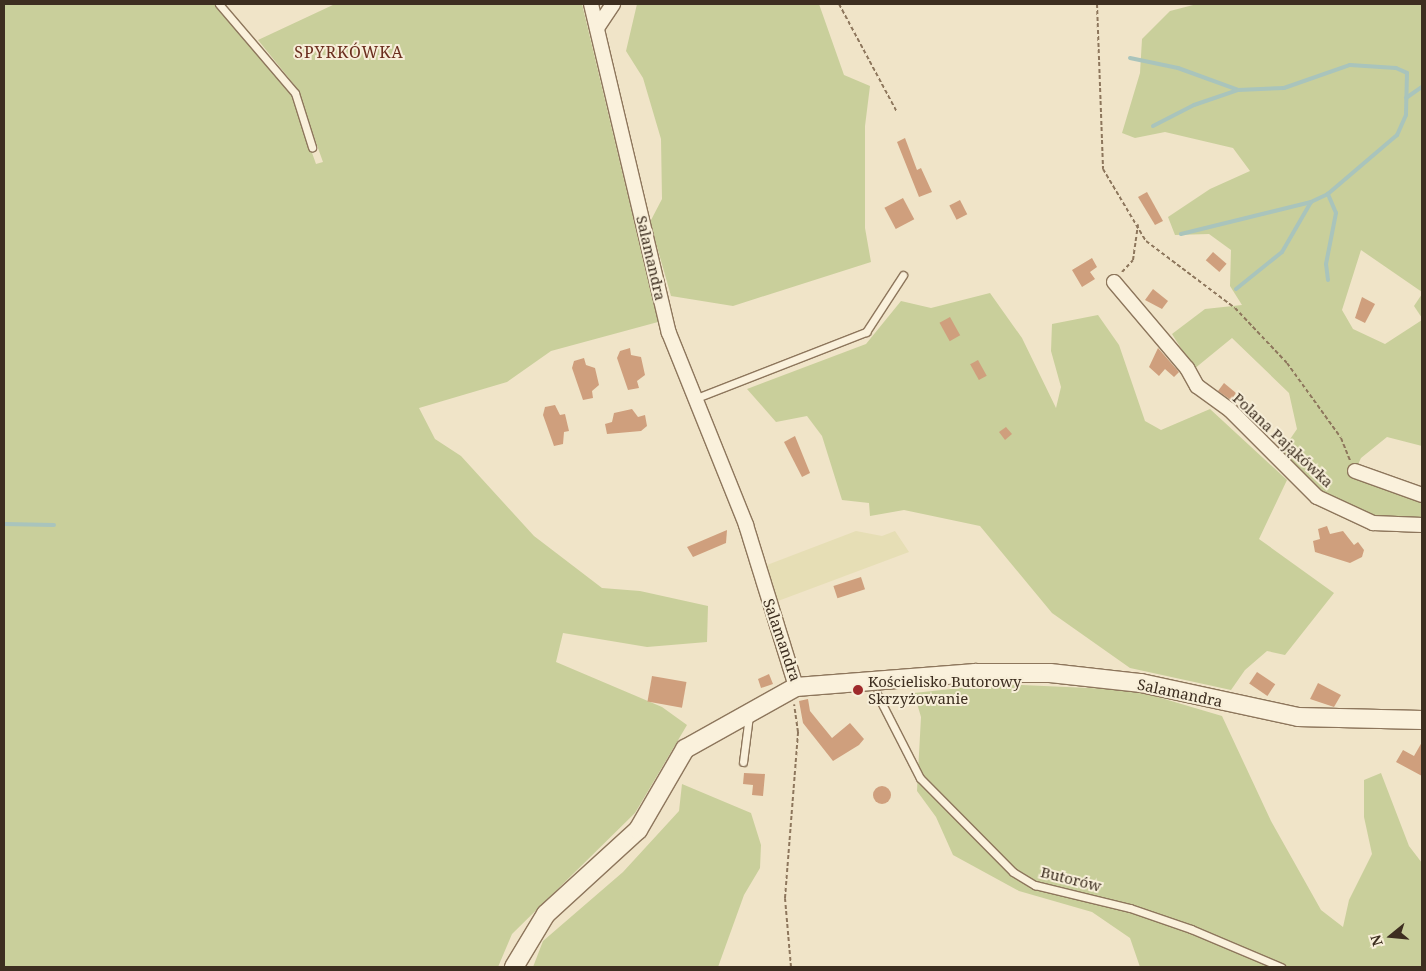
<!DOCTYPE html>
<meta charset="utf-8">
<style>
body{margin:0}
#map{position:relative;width:1426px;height:971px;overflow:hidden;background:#f0e4c8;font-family:"Noto Serif",serif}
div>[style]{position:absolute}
.farmland>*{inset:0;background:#e6deb5}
.green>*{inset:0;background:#c9cf9b}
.stream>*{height:4px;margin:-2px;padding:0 2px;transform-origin:2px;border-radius:2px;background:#a9c4bc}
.building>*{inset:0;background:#cf9f7d;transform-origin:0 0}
.round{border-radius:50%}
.path>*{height:2px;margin-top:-1px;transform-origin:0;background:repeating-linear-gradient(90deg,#8d765c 0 4px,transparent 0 6.5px)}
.roads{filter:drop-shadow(1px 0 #8d765c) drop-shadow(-1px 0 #8d765c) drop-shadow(0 1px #8d765c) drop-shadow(0 -1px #8d765c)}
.service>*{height:7px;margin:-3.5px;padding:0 3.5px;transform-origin:3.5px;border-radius:3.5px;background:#faf1dc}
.minor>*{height:14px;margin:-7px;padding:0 7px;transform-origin:7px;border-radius:7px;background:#faf1dc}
.tertiary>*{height:18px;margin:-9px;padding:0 9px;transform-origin:9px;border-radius:9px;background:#faf1dc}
.dots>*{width:14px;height:14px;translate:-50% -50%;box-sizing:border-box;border:2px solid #f7eed8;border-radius:50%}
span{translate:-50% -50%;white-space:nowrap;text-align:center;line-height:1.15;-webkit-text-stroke:4px #f7eed8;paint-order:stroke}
.street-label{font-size:15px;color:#3d2e20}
.poi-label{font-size:15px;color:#3d2e20}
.left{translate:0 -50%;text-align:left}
.neighbourhood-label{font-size:16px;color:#6b2e1e;letter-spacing:1px}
.frame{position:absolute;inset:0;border:5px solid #3d2e20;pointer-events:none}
.north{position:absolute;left:1366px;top:911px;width:50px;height:50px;-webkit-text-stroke:4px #f7eed8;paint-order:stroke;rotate:253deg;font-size:14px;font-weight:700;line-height:20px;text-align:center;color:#3d2e20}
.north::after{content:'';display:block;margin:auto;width:18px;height:22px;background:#3d2e20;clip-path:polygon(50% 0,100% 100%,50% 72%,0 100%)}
</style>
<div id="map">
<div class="farmland">
<div style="clip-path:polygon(856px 531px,882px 536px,895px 531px,909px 552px,778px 601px,767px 565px)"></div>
</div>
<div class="green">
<div style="clip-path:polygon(4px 4px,218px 4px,290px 91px,316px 164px,323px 162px,296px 87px,258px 40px,335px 4px,582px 4px,658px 322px,551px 351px,507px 382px,419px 408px,435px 439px,461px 456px,534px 536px,602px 588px,640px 591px,708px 606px,707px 642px,647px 647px,563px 633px,556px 662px,662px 707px,687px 725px,635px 813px,512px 934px,498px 967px,4px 967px)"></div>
<div style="clip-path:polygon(637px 4px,819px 4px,844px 75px,870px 86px,865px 126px,865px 228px,871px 262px,733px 306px,671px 296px,650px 222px,662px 199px,661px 139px,643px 78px,626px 51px)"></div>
<div style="clip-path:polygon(1197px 4px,1422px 4px,1422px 292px,1361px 250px,1342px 310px,1353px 329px,1385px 344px,1422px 320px,1422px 446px,1387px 437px,1361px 458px,1355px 471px,1422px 501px,1422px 522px,1369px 517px,1320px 492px,1282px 451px,1297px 429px,1289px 393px,1232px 338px,1194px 369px,1172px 334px,1205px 309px,1242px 305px,1230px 286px,1231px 250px,1209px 234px,1175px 235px,1168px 217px,1210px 189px,1250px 171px,1233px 148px,1165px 132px,1135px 138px,1122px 133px,1140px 73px,1142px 39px,1170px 11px)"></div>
<div style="clip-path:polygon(990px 293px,1022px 338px,1056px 408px,1061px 387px,1051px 351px,1052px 324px,1098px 315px,1119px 345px,1145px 421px,1161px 430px,1210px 409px,1287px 480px,1259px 539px,1334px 593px,1285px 655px,1267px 651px,1245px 670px,1231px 690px,1130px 668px,1052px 613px,980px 526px,904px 510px,870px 516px,869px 503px,842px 500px,822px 436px,807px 416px,776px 422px,747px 389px,866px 344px,901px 301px,931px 308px)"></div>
<div style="clip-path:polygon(1422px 294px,1422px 318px,1414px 306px)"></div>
<div style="clip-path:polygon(997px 684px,1134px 690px,1222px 716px,1271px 821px,1321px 910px,1343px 927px,1349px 900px,1372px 854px,1364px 817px,1364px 780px,1381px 773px,1409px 846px,1422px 863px,1422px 967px,1140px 967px,1130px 938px,1092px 912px,1019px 891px,953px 855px,936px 817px,917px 791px,921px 717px,914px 693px)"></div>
<div style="clip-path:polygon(682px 784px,751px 813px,761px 845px,760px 868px,744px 895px,718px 967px,533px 967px,543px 941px,623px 872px,679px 811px)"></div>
</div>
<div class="stream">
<div style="left:1130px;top:58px;width:49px;rotate:11.8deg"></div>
<div style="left:1178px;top:68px;width:64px;rotate:20.1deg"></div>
<div style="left:1406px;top:98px;width:19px;rotate:-35deg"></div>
<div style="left:1153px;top:126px;width:46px;rotate:-27.1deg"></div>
<div style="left:1194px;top:105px;width:46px;rotate:-18.8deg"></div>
<div style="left:1238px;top:90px;width:46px;rotate:-2.5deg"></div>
<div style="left:1284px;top:88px;width:70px;rotate:-19.2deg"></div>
<div style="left:1350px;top:65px;width:46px;rotate:3.7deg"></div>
<div style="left:1396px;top:68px;width:12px;rotate:24deg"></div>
<div style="left:1407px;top:73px;width:42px;rotate:91.4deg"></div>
<div style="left:1406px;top:115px;width:22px;rotate:114deg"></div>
<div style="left:1397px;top:135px;width:91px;rotate:139.5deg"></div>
<div style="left:1328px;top:194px;width:19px;rotate:155deg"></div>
<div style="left:1311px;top:202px;width:58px;rotate:120.1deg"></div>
<div style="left:1282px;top:252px;width:59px;rotate:141.2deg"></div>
<div style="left:1181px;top:234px;width:134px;rotate:-13.8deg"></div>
<div style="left:1328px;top:280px;width:16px;rotate:-97deg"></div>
<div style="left:1326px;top:264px;width:52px;rotate:-78.9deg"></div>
<div style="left:1336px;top:213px;width:21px;rotate:-113deg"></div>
<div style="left:4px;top:524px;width:50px;rotate:1.1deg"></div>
</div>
<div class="building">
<div style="clip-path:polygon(905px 138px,917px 170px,921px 168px,932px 192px,919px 197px,897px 142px)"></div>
<div style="clip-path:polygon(1147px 192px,1163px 221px,1155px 225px,1138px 197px)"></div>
<div style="left:903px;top:198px;width:24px;height:21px;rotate:62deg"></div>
<div style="left:960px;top:200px;width:16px;height:12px;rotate:63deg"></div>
<div style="left:1213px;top:252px;width:18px;height:11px;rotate:41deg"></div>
<div style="clip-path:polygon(1092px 258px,1097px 267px,1090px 272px,1095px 279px,1082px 287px,1072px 270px)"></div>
<div style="clip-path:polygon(1153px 289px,1168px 301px,1162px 309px,1145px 300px)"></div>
<div style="clip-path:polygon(1362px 297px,1375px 304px,1365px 323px,1355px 318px)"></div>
<div style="left:950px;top:317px;width:21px;height:12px;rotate:61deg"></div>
<div style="clip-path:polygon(630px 348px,631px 355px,641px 357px,645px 375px,637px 381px,639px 388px,628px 390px,617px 358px,620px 351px)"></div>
<div style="clip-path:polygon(1158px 348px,1179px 372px,1174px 377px,1165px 369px,1159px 376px,1149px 367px)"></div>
<div style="clip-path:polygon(584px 358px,586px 365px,595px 368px,599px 385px,592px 391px,593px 398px,583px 400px,572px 368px,574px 361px)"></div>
<div style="left:978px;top:360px;width:18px;height:9px;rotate:61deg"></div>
<div style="clip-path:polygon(1224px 383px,1236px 393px,1231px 400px,1218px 391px)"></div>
<div style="clip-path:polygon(555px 405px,560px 415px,565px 414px,569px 431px,564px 432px,563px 444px,554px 446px,543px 415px,545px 407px)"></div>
<div style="clip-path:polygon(632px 409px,638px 417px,645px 415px,647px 426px,641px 431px,607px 434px,605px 424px,612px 422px,614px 413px)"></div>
<div style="clip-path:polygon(1006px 427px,1012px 434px,1005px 440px,999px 432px)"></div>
<div style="clip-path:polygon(795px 436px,810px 473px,802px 477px,784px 442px)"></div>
<div style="clip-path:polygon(1327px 526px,1330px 534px,1343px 531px,1354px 545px,1358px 542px,1364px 550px,1362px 557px,1350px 563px,1315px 552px,1313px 541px,1320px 539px,1318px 529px)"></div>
<div style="clip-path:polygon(727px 530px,726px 543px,693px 557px,687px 547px)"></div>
<div style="left:861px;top:577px;width:13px;height:29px;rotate:72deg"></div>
<div style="left:1257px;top:672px;width:22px;height:14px;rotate:34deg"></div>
<div style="clip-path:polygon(769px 674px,773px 684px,761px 688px,758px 679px)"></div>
<div style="left:652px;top:676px;width:35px;height:26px;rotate:10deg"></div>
<div style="clip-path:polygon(1318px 683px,1341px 695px,1334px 707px,1310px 699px)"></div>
<div style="clip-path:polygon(808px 699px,810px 711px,832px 738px,850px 723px,864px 739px,859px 745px,833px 761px,803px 723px,799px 701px)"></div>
<div style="clip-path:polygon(1422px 742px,1422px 776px,1396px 762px,1403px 750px,1414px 756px)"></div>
<div style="clip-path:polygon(744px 773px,765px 774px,763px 796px,752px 795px,753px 785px,743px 784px)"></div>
<div class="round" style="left:873px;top:786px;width:18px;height:18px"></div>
</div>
<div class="path">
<div style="left:839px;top:4px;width:123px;rotate:61.8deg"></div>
<div style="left:1097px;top:4px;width:165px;rotate:87.9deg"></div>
<div style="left:1103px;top:169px;width:84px;rotate:59.2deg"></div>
<div style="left:1146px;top:241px;width:111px;rotate:37deg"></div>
<div style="left:1235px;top:308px;width:76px;rotate:46.6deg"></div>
<div style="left:1287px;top:363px;width:92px;rotate:54.2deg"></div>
<div style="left:1341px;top:438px;width:24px;rotate:68deg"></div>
<div style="left:1122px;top:272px;width:16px;rotate:-47deg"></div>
<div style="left:1133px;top:260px;width:36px;rotate:-82deg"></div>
<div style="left:791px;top:967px;width:69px;rotate:-95deg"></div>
<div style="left:785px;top:898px;width:167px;rotate:-85.5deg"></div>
<div style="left:798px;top:732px;width:28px;rotate:-98deg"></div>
</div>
<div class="roads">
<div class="service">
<div style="left:219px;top:4px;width:117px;rotate:49.5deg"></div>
<div style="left:295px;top:93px;width:57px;rotate:72.5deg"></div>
<div style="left:694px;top:399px;width:185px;rotate:-21.3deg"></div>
<div style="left:866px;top:332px;width:68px;rotate:-57deg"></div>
<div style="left:877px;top:694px;width:94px;rotate:62.9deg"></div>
<div style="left:920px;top:778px;width:132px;rotate:45.3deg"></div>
<div style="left:1013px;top:872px;width:26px;rotate:31deg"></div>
<div style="left:1035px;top:885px;width:98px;rotate:13.6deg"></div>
<div style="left:1130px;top:908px;width:65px;rotate:19deg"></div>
<div style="left:1191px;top:929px;width:98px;rotate:22.9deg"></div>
<div style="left:743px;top:762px;width:46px;rotate:-82.6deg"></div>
</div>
<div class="minor">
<div style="left:591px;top:4px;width:338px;rotate:76.7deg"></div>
<div style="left:669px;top:333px;width:207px;rotate:68.1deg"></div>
<div style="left:746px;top:525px;width:170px;rotate:72.8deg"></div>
<div style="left:597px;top:28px;width:29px;rotate:-56deg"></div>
<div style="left:1114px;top:282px;width:113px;rotate:49.7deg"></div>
<div style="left:1187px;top:368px;width:21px;rotate:61deg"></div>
<div style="left:1197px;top:386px;width:41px;rotate:36deg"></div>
<div style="left:1230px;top:410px;width:123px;rotate:45deg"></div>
<div style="left:1317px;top:497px;width:62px;rotate:24.9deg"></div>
<div style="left:1373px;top:523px;width:49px;rotate:2.3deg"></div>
<div style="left:1355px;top:471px;width:71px;rotate:19.7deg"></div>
</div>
<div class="tertiary">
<div style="left:514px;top:967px;width:62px;rotate:-58.9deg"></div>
<div style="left:546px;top:914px;width:125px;rotate:-42.4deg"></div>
<div style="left:638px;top:830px;width:94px;rotate:-59.9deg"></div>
<div style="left:685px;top:749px;width:127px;rotate:-29.2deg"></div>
<div style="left:796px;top:687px;width:180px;rotate:-4.5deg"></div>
<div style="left:975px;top:673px;width:75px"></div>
<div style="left:1050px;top:673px;width:92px;rotate:6.3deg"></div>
<div style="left:1141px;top:683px;width:161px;rotate:12.2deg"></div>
<div style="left:1298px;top:717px;width:124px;rotate:1.4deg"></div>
</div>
</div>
<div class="dots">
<div style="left:858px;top:690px;background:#9e2a2b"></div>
</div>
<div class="street-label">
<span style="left:651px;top:258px;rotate:77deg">Salamandra</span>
<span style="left:1283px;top:440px;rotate:43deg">Polana Pająkówka</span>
<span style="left:782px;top:640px;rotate:71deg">Salamandra</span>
<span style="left:1180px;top:693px;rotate:12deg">Salamandra</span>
<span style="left:1071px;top:879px;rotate:14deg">Butorów</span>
</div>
<div class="poi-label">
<span class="left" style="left:868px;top:690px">Kościelisko Butorowy<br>Skrzyżowanie</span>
</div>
<div class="neighbourhood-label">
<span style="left:349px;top:52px">SPYRKÓWKA</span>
</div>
<div class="frame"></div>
<div class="north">N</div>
</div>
